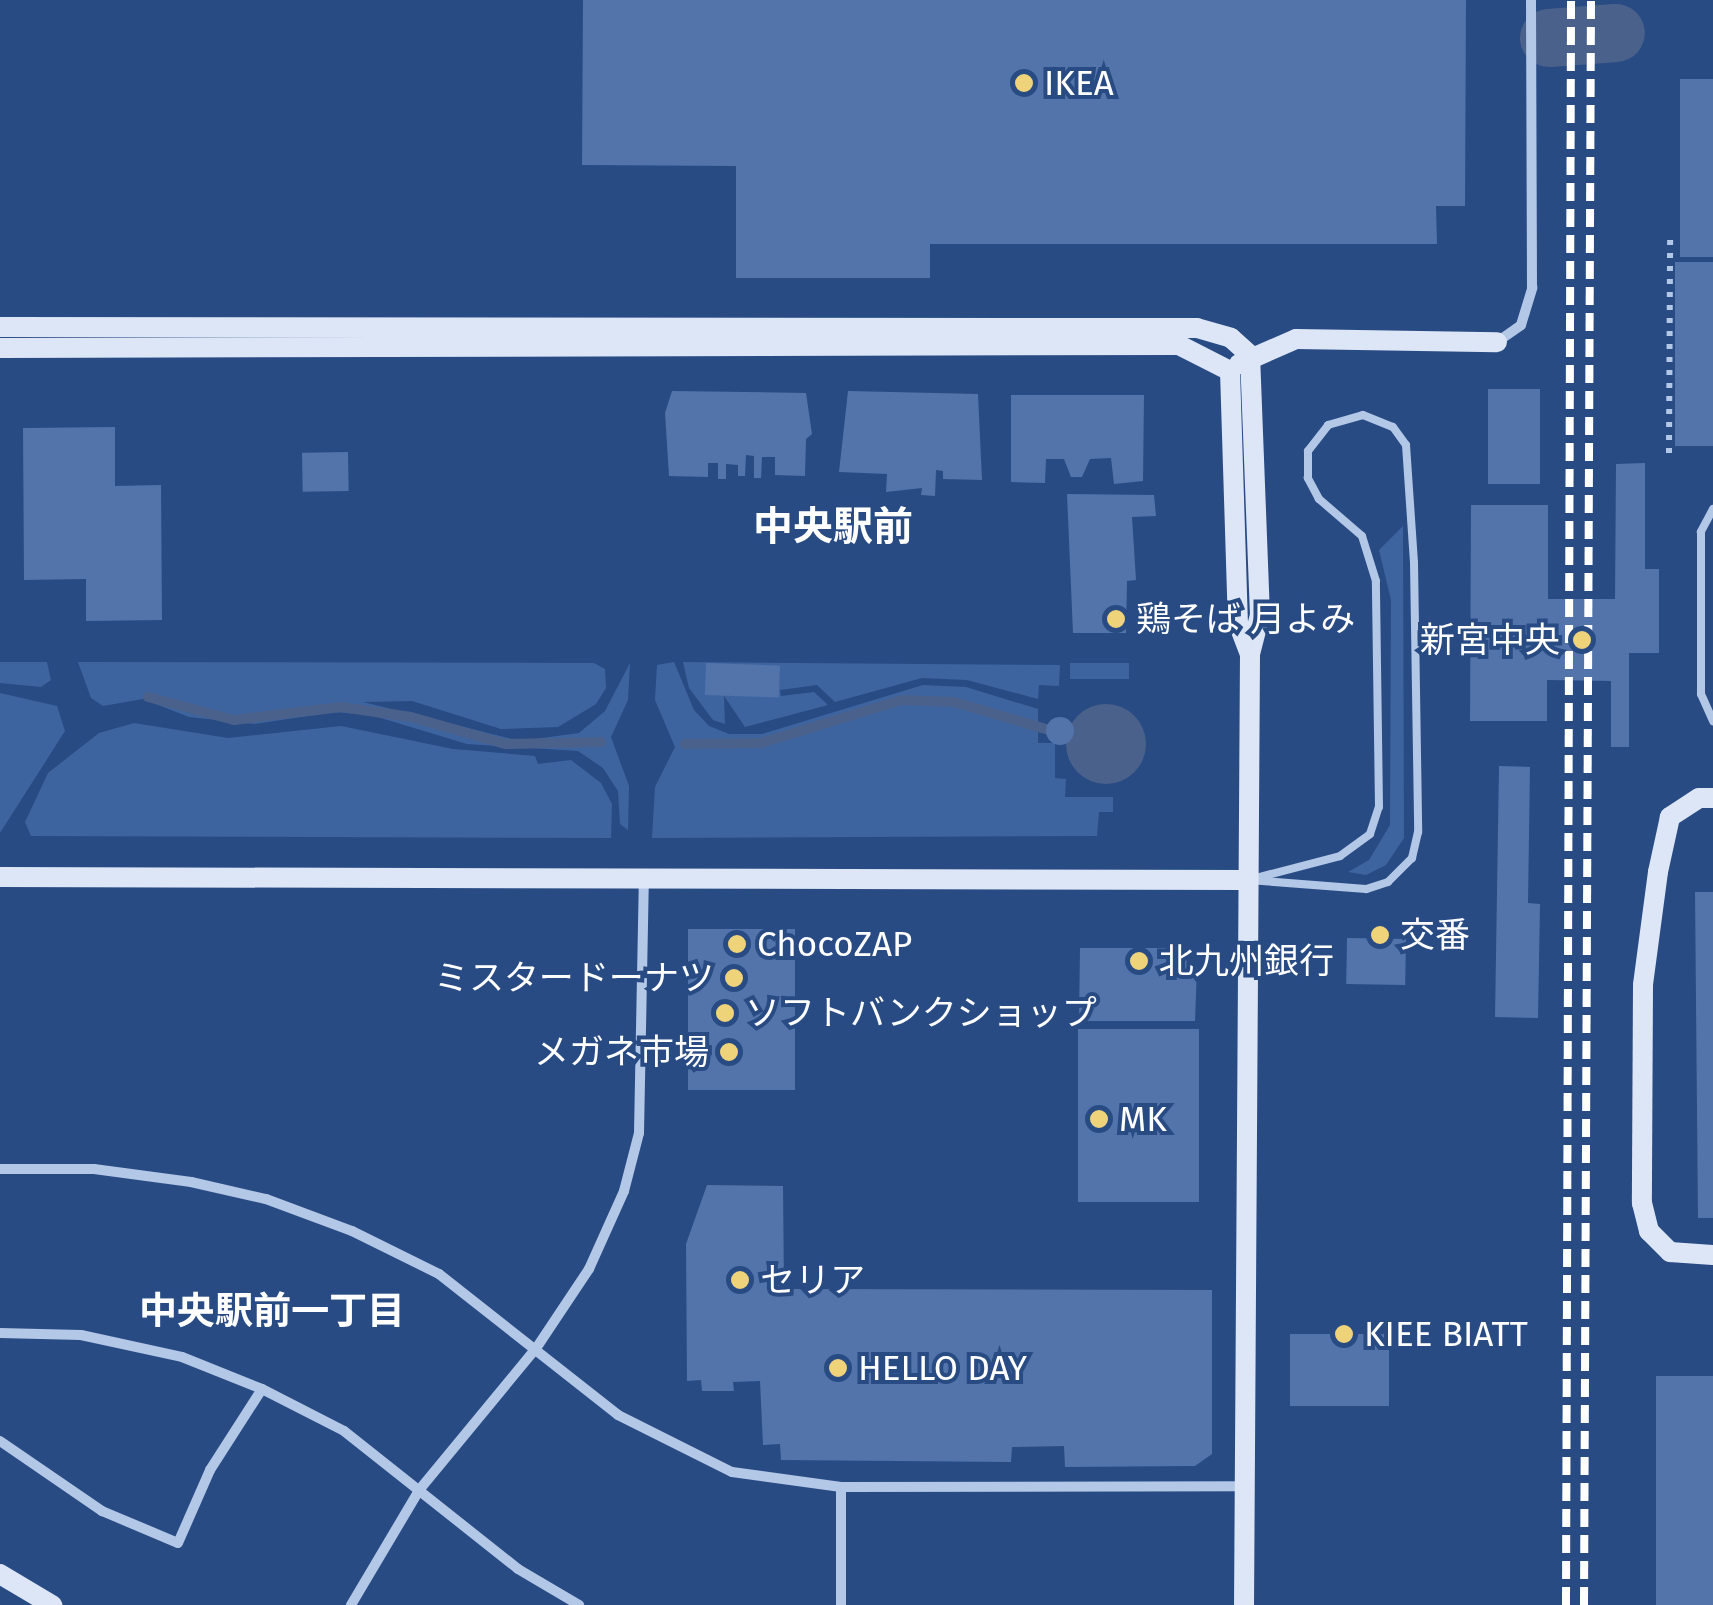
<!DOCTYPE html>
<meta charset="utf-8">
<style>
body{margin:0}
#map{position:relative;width:1713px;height:1605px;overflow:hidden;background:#294b84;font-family:"Fira Sans","Noto Sans JP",sans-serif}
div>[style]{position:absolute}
.green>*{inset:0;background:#3e64a0;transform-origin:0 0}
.water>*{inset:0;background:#4a628b}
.round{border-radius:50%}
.stream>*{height:10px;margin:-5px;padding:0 5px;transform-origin:5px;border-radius:5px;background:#4a628b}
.river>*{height:58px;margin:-29px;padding:0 29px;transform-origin:29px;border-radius:29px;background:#4a628b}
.building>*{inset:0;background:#5274ab;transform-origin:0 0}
.path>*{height:6px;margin-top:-3px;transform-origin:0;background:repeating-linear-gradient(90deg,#b3c7e7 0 5px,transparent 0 13px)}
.lane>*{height:8px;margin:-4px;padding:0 4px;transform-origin:4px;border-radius:4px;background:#b3c7e7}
.street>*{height:10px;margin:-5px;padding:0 5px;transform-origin:5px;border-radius:5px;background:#b3c7e7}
.secondary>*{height:20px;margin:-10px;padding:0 10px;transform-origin:10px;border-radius:10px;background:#dce6f6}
.rail>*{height:8px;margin-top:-4px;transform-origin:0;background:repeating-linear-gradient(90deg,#fff 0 18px,transparent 0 26px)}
.dots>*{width:28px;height:28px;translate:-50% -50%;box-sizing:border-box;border:5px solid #294b84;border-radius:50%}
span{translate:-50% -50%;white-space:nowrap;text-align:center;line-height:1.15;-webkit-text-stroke:8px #294b84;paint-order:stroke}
.poi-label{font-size:35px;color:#fff}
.left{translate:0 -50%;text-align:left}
.right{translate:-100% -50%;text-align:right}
.neighbourhood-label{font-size:38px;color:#fff;font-weight:700}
.quarter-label{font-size:40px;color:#fff;font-weight:700}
</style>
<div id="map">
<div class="green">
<div style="clip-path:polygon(1403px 526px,1404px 838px,1386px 865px,1366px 875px,1348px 872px,1369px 860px,1390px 825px,1391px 600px,1379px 550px)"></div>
<div style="clip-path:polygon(0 662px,47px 662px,51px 680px,41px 687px,0 683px)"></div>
<div style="clip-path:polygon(78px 662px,594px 663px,605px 669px,606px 688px,596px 704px,558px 727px,501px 729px,412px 701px,363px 702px,520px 741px,579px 733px,605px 711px,630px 663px,628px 700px,611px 737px,629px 786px,628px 830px,620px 824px,618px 791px,603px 768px,578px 751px,467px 744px,371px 715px,335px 712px,254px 724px,189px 717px,143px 699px,103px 706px,91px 698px)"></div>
<div style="clip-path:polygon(674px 662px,694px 710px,709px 726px,729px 734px,762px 734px,923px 685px,966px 687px,1038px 709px,1038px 743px,1055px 743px,1055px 778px,1066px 779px,1065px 797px,1113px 797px,1113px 812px,1099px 812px,1097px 836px,652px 838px,655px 787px,675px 747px,655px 700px,657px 665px)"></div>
<div style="clip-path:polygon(683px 662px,1060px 665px,1059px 686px,1039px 685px,1038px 699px,967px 680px,922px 678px,835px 702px,817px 685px,780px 690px,781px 696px,814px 692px,828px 705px,745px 727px,724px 696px,725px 724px,713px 720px,689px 688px)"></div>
<div style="left:1070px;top:663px;width:59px;height:16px"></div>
<div style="clip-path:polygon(0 693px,57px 706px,65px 731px,0 833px)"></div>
<div style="clip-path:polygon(134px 723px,228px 738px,341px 726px,453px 749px,535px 756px,538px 764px,571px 760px,601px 783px,612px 804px,611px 838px,31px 836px,25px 822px,48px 773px,99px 733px)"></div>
</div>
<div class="water">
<div class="round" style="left:1066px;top:704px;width:80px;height:80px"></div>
</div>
<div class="stream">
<div style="left:148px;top:697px;width:89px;rotate:15deg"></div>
<div style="left:234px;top:720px;width:108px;rotate:-6.9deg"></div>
<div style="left:341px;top:707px;width:71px;rotate:8.1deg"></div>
<div style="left:411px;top:717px;width:99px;rotate:15.9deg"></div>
<div style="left:506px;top:744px;width:95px;rotate:-1.2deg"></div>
<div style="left:685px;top:744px;width:76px;rotate:-0.8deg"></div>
<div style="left:761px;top:743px;width:147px;rotate:-17deg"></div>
<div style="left:902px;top:700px;width:52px;rotate:2.2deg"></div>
<div style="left:954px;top:702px;width:127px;rotate:16.4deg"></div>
</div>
<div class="river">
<div style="left:1549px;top:38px;width:67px;rotate:-4.3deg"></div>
</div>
<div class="building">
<div style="clip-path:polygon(583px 0,1466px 0,1465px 206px,1436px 206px,1437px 244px,930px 244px,930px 278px,736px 278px,736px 166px,582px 165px)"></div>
<div style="left:1713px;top:79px;width:178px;height:33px;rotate:90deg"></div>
<div style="left:1675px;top:262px;width:38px;height:184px"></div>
<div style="left:1488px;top:389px;width:52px;height:95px"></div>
<div style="clip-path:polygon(672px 391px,806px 393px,812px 434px,806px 439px,805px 476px,775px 475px,775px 457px,762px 457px,761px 478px,754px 478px,754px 456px,746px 455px,745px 476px,738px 476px,738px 465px,726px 464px,726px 479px,718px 479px,718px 463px,708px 463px,708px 477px,669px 476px,665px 413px)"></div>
<div style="clip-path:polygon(848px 391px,978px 394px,982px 480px,943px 479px,943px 471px,936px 470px,935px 496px,921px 495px,922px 488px,886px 492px,887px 474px,839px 472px)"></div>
<div style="clip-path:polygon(1011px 395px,1144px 395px,1143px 481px,1114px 484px,1111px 458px,1090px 459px,1082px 477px,1071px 477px,1064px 459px,1046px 459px,1045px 483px,1011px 482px)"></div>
<div style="clip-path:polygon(115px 427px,115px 486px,161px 485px,162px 620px,86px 621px,86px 579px,24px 580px,23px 428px)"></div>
<div style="left:348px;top:452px;width:39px;height:46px;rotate:89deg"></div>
<div style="clip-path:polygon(1645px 463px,1645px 569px,1659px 569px,1659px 653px,1629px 653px,1629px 747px,1611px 747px,1611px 681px,1547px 680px,1547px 721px,1470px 721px,1471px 505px,1548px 505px,1548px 599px,1615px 599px,1616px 464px)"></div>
<div style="clip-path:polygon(1067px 494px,1154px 495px,1156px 516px,1132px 517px,1136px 580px,1127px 581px,1126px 633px,1073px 633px)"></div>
<div style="left:706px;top:663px;width:74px;height:32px;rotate:2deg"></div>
<div class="round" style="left:1046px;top:717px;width:28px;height:28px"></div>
<div style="clip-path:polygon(1499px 766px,1530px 767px,1528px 903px,1540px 904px,1538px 1018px,1495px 1017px)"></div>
<div style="clip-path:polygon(1695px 892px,1713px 892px,1713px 1218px,1698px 1218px)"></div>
<div style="left:688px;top:929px;width:107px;height:161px"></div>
<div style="left:1347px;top:938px;width:59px;height:46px;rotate:1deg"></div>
<div style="clip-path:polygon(1080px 948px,1176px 948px,1197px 968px,1195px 1021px,1079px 1021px)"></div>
<div style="left:1199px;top:1029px;width:173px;height:121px;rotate:90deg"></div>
<div style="clip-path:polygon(707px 1185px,783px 1186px,784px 1289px,1212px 1290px,1212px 1454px,1195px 1466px,1065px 1467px,1064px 1446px,1012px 1447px,1011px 1462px,781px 1460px,780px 1444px,763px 1445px,760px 1381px,733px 1382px,734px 1391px,702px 1391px,701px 1380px,687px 1381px,686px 1244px)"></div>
<div style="left:1290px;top:1334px;width:99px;height:72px"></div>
<div style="left:1713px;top:1376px;width:229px;height:57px;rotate:90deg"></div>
</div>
<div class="path">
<div style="left:1669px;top:453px;width:217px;rotate:-89.7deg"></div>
</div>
<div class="lane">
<div style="left:1363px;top:415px;width:32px;rotate:22deg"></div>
<div style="left:1393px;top:427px;width:22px;rotate:54deg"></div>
<div style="left:1406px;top:445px;width:118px;rotate:86.1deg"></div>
<div style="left:1414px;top:563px;width:269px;rotate:89.1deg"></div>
<div style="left:1418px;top:832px;width:27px;rotate:103deg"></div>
<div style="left:1412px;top:858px;width:34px;rotate:135deg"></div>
<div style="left:1388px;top:882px;width:23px;rotate:162deg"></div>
<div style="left:1366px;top:889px;width:118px;rotate:-175.6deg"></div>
<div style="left:1248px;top:880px;width:95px;rotate:-14.6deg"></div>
<div style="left:1340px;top:856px;width:37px;rotate:-36deg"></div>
<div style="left:1370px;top:834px;width:28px;rotate:-72deg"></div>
<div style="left:1379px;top:807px;width:226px;rotate:-90.8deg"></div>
<div style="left:1376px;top:581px;width:47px;rotate:-107.3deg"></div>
<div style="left:1362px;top:536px;width:57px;rotate:-139.3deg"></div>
<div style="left:1319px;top:499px;width:24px;rotate:-118deg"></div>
<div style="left:1308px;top:478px;width:27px;rotate:-90deg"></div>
<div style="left:1308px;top:451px;width:33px;rotate:-52deg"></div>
<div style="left:1328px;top:425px;width:36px;rotate:-16deg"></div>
<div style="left:1713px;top:509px;width:26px;rotate:118deg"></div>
<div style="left:1701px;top:532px;width:162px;rotate:90deg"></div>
<div style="left:1701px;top:694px;width:30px;rotate:66deg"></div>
</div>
<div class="street">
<div style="left:1497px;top:342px;width:29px;rotate:-35deg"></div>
<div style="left:1521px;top:325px;width:39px;rotate:-73deg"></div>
<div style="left:1532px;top:288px;width:288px;rotate:-90.2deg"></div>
<div style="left:0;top:1169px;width:94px"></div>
<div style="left:94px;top:1169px;width:98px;rotate:7.6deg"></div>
<div style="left:191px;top:1182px;width:77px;rotate:12.8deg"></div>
<div style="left:266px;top:1199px;width:92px;rotate:20.4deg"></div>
<div style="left:352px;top:1231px;width:97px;rotate:26.3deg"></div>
<div style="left:439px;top:1274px;width:228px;rotate:38.2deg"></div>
<div style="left:618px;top:1415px;width:127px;rotate:26.6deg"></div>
<div style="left:732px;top:1472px;width:110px;rotate:7.8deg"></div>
<div style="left:841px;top:1487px;width:403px;rotate:-0.1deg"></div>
<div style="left:0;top:1333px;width:81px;rotate:1.4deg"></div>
<div style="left:81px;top:1335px;width:103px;rotate:12.3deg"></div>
<div style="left:182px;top:1357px;width:86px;rotate:21.8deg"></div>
<div style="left:262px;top:1389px;width:92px;rotate:27.1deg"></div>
<div style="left:344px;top:1431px;width:222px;rotate:38.4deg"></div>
<div style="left:518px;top:1569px;width:71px;rotate:30.5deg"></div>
<div style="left:0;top:1441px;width:124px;rotate:34.5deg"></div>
<div style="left:102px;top:1511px;width:82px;rotate:22.8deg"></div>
<div style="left:178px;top:1543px;width:80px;rotate:-66.3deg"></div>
<div style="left:210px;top:1470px;width:96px;rotate:-57.3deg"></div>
<div style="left:841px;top:1487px;width:118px;rotate:90deg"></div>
<div style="left:351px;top:1605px;width:135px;rotate:-59.3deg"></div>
<div style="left:420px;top:1489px;width:184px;rotate:-50.5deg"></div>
<div style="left:537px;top:1347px;width:94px;rotate:-56.3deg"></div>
<div style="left:589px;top:1269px;width:85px;rotate:-65.8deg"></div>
<div style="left:624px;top:1191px;width:60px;rotate:-75.5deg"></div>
<div style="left:639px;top:1133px;width:254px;rotate:-88.9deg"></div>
</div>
<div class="secondary">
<div style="left:0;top:327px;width:1197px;rotate:0.05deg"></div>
<div style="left:1197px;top:328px;width:35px;rotate:16deg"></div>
<div style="left:1231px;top:338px;width:25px;rotate:42deg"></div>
<div style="left:1250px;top:355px;width:260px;rotate:87.8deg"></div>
<div style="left:1260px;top:615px;width:40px;rotate:104.4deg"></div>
<div style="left:1250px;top:654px;width:951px;rotate:90.36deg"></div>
<div style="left:0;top:348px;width:1179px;rotate:-0.15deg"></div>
<div style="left:1179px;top:345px;width:57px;rotate:27deg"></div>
<div style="left:1239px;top:364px;width:62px;rotate:-23.7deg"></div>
<div style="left:1296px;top:339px;width:201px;rotate:0.9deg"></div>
<div style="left:1230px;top:371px;width:252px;rotate:88.2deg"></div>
<div style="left:1238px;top:623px;width:33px;rotate:69deg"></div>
<div style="left:1713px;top:798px;width:14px;rotate:180deg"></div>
<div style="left:1699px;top:798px;width:35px;rotate:147deg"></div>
<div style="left:1670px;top:817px;width:56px;rotate:102.3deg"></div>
<div style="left:1658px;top:872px;width:114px;rotate:97.6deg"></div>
<div style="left:1643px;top:985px;width:218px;rotate:90.3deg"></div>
<div style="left:1642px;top:1203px;width:29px;rotate:76deg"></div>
<div style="left:1649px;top:1231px;width:30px;rotate:45deg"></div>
<div style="left:1670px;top:1252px;width:43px;rotate:4deg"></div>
<div style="left:0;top:877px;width:1248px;rotate:0.14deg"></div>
<div style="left:0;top:1574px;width:61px;rotate:30.8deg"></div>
</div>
<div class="rail">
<div style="left:1566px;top:1605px;width:1605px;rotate:-89.82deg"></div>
<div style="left:1584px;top:1605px;width:1605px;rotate:-89.75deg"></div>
</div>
<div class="dots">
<div style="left:1024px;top:83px;background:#eed37a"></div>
<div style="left:1116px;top:619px;background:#eed37a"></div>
<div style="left:1582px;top:640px;background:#eed37a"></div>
<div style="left:1380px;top:935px;background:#eed37a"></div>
<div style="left:737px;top:944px;background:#eed37a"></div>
<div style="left:1139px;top:961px;background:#eed37a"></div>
<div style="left:734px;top:978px;background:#eed37a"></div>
<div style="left:725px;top:1013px;background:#eed37a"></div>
<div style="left:729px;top:1052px;background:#eed37a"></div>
<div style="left:1099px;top:1119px;background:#eed37a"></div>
<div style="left:740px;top:1280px;background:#eed37a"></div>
<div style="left:1344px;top:1334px;background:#eed37a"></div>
<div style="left:838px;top:1368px;background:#eed37a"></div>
</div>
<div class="poi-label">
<span class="left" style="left:1044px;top:83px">IKEA</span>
<span class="left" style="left:1136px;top:619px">鶏そば 月よみ</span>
<span class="right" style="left:1560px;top:640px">新宮中央</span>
<span class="left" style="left:1400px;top:935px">交番</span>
<span class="left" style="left:757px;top:944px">ChocoZAP</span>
<span class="left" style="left:1159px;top:961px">北九州銀行</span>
<span class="right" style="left:714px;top:978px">ミスタードーナツ</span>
<span class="left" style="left:745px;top:1013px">ソフトバンクショップ</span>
<span class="right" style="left:709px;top:1052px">メガネ市場</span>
<span class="left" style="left:1119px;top:1119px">MK</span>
<span class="left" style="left:760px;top:1280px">セリア</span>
<span class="left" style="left:1364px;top:1334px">KIEE BIATT</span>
<span class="left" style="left:858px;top:1368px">HELLO DAY</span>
</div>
<div class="neighbourhood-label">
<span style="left:272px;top:1312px">中央駅前一丁目</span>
</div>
<div class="quarter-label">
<span style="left:833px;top:527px">中央駅前</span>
</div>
</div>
